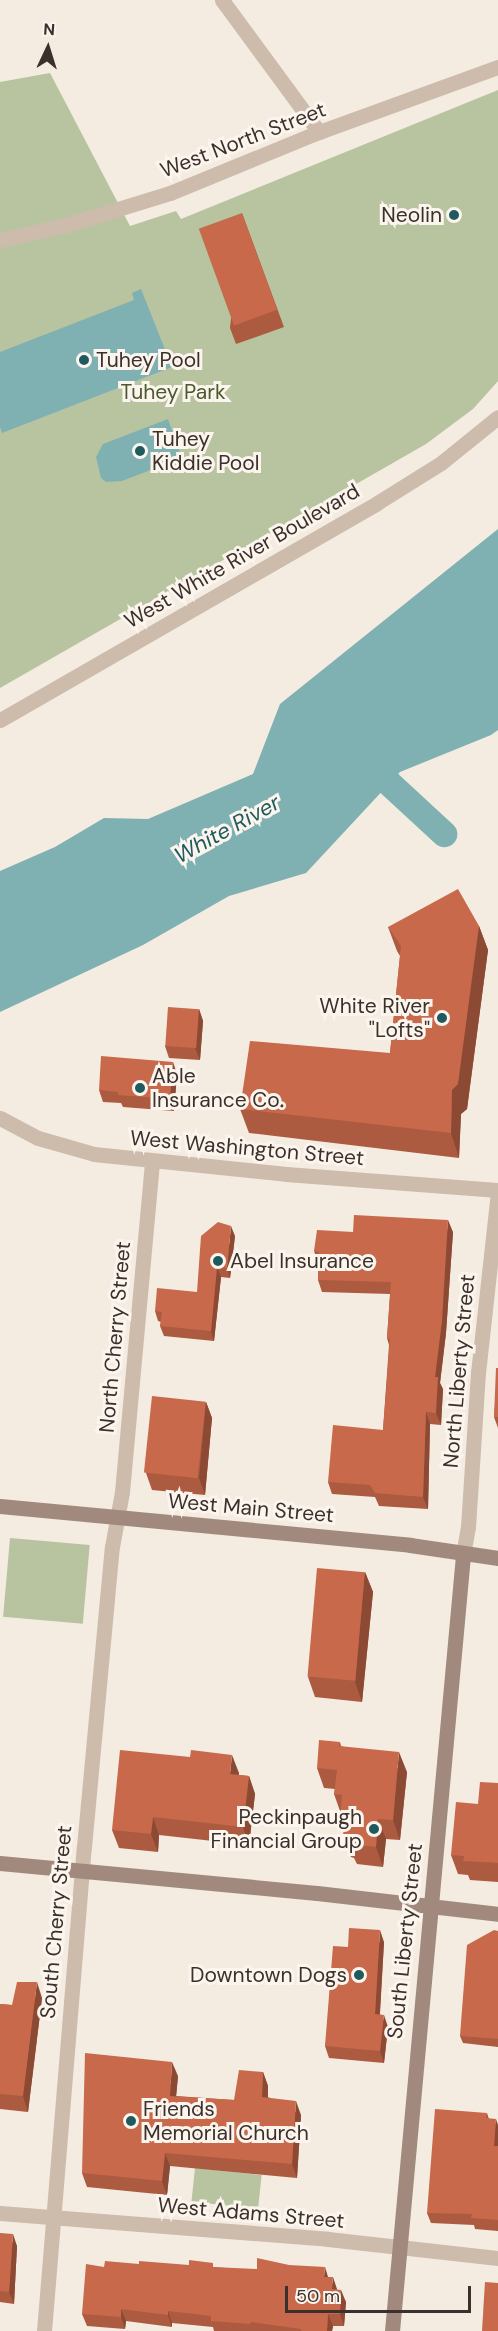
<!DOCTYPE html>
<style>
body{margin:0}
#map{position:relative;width:498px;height:2331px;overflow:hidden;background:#f4ebe1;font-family:"DM Sans",sans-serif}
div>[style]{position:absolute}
.green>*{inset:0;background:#b8c4a0;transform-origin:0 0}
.water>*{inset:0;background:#7fb0b2}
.canal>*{height:26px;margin:-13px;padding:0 13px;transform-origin:13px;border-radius:13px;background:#7fb0b2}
.minor>*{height:15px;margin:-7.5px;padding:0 7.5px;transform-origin:7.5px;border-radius:7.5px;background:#cdbbac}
.tertiary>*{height:15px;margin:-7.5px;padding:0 7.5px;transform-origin:7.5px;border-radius:7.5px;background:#cdbbac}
.secondary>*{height:15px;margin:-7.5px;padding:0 7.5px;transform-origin:7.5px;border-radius:7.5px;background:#a18a7d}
.wall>*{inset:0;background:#ac5a40}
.shaded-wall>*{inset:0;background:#8c4a34}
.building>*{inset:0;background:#c8694b;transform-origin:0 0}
.dots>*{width:16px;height:16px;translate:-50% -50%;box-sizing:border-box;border:3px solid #fbf5ee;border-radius:50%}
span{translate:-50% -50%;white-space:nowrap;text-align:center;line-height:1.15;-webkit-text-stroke:6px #fbf5ee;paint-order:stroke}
.street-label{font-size:21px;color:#3b302b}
.poi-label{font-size:21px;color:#3b302b}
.right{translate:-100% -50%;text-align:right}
.left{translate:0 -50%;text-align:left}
.park-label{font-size:21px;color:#4a5a2e}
.water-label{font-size:22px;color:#1f5a5e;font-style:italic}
.north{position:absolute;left:18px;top:18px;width:60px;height:60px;-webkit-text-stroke:4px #fbf5ee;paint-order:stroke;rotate:4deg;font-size:16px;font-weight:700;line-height:24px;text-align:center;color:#3b302b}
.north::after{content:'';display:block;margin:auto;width:21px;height:27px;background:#3b302b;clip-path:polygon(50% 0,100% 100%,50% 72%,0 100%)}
.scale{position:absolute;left:285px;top:2286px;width:186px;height:27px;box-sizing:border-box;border:3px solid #3b302b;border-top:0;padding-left:8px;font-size:18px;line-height:21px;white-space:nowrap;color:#3b302b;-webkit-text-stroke:4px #fbf5ee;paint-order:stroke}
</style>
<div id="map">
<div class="green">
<div style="clip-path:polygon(50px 73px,130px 226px,176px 211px,181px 219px,498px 90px,498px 381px,473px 409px,426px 444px,0 688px,0 82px)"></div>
<div style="left:10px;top:1538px;width:80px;height:79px;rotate:5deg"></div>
<div style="left:195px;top:2168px;width:67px;height:34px;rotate:6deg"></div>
</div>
<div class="water">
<div style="clip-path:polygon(141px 289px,172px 367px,2px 433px,0 427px,0 352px,134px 300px,132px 293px)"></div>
<div style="clip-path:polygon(168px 419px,182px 458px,122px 481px,106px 482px,101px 478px,96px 457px,103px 444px)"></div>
<div style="clip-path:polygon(498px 529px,498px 730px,491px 735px,400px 772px,306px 873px,229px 896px,143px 945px,0 1012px,0 871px,55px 847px,104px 818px,148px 819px,253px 774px,280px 704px)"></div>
</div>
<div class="canal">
<div style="left:365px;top:761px;width:108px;rotate:42.7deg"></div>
</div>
<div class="minor">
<div style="left:222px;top:0;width:164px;rotate:53.7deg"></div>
<div style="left:0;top:240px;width:68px;rotate:-12.8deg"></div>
<div style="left:66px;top:225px;width:109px;rotate:-17.1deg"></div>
<div style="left:170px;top:193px;width:161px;rotate:-22.3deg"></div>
<div style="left:319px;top:132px;width:190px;rotate:-20deg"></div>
<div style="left:0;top:1118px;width:43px;rotate:27.8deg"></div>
<div style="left:38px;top:1138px;width:58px;rotate:15.9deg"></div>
<div style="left:94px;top:1154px;width:193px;rotate:5.9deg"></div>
<div style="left:286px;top:1174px;width:213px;rotate:4.3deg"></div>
<div style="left:463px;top:1555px;width:28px;rotate:-80deg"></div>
<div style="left:468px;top:1527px;width:154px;rotate:-86.3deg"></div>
<div style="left:478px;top:1373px;width:182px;rotate:-83.7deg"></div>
<div style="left:0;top:2213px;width:329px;rotate:4.5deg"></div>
<div style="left:328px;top:2239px;width:171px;rotate:6.4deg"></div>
<div style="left:44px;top:2331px;width:486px;rotate:-85.3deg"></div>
<div style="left:84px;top:1847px;width:301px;rotate:-84.7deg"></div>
<div style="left:112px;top:1547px;width:56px;rotate:-79.7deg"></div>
<div style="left:122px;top:1492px;width:332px;rotate:-84.8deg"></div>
</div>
<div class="tertiary">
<div style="left:0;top:720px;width:435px;rotate:-29.9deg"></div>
<div style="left:377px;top:503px;width:75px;rotate:-32deg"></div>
<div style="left:441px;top:463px;width:73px;rotate:-38.9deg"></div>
</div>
<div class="secondary">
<div style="left:0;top:1506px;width:412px;rotate:5.4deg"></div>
<div style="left:410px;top:1545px;width:89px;rotate:8.4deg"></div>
<div style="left:0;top:1863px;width:318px;rotate:5.4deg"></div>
<div style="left:317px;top:1893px;width:182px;rotate:6.6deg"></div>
<div style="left:392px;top:2331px;width:779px;rotate:-84.77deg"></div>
</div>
<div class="wall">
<div style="clip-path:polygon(242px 213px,284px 327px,236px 344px,230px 328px)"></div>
<div style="clip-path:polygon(479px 926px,488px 950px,467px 1109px,461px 1114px,459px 1158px,249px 1133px,240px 1109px,390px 1053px,400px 956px,397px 951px,388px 927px)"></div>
<div style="clip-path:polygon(199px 1009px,203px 1021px,200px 1060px,169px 1058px,165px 1046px)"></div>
<div style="clip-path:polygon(177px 1074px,174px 1111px,123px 1107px,121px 1103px,103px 1102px,99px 1090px)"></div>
<div style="clip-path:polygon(353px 1232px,453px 1232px,446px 1333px,440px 1383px,443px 1389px,441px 1425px,430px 1424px,428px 1509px,379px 1506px,375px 1497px,332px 1494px,328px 1482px,383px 1430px,389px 1345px,387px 1338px,390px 1294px,322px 1292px,318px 1280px,318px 1262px,314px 1251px)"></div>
<div style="clip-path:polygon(235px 1236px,230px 1278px,221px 1277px,214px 1341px,164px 1336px,160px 1326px,161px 1322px,158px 1321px,155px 1311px,197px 1292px)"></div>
<div style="clip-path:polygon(498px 1368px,498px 1428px,494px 1417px)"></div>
<div style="clip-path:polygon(206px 1402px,212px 1418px,205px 1495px,152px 1490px,146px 1473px)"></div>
<div style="clip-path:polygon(365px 1572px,373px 1592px,362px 1702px,315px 1697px,308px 1677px)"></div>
<div style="clip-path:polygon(340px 1742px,341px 1746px,407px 1772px,400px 1840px,386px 1839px,383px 1867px,357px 1864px,354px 1858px,351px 1857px,343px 1837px,344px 1830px,340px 1818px,340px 1811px,334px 1794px,335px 1789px,324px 1788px,317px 1768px)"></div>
<div style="clip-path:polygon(239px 1773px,239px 1775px,249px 1776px,255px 1794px,249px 1845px,159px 1835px,158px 1852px,119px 1848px,112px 1830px)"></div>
<div style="clip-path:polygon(498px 1783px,498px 1882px,470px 1880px,468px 1875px,458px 1874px,451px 1855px,478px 1804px)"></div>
<div style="clip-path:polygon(498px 1931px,498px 2047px,463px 2043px,460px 2036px)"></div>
<div style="clip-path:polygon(384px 1942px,380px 2014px,388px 2027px,384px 2063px,329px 2058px,325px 2046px,348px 1947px)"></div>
<div style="clip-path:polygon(42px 1998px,28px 2112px,0 2109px,0 2004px,12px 2005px)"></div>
<div style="clip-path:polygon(263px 2072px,268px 2086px,268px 2097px,301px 2115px,297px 2178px,170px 2166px,167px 2195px,87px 2187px,82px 2173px,178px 2076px,176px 2096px,234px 2100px)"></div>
<div style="clip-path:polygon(487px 2113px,489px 2119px,498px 2125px,498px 2231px,475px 2229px,474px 2225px,431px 2223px,427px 2213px)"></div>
<div style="clip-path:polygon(0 2233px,17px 2246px,14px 2304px,0 2302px)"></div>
<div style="clip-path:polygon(139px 2264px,214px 2267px,328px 2277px,346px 2302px,344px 2326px,333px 2326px,332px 2331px,214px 2331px,213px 2327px,172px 2323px,172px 2327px,126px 2321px,125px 2329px,87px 2326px,82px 2314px,104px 2267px)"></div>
</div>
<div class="shaded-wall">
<div style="clip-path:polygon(479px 926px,488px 950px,467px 1109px,461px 1114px,459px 1158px,451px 1133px,452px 1090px)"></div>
<div style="clip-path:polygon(199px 1009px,203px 1021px,200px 1060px,195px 1048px)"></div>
<div style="clip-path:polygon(173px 1062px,177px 1074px,174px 1111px,170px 1099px)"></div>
<div style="clip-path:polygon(448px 1220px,453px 1232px,446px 1333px,440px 1383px,443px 1389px,441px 1425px,436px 1413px,435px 1377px)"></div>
<div style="clip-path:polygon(231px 1226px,235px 1236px,230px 1278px,227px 1268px)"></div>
<div style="clip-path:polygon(217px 1267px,221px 1277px,214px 1341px,211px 1331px)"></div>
<div style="clip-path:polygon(206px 1402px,212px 1418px,205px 1495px,199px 1478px)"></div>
<div style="clip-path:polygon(426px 1412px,430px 1424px,428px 1509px,423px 1497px)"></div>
<div style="clip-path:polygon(365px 1572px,373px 1592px,362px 1702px,355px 1682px)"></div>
<div style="clip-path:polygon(399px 1752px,407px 1772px,400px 1840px,393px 1820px)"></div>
<div style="clip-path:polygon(232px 1755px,239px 1773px,237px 1792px,230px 1774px)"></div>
<div style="clip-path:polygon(249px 1776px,255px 1794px,249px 1845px,243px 1827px)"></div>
<div style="clip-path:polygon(153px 1817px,159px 1835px,158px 1852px,151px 1834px)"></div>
<div style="clip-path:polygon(378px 1819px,386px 1839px,383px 1867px,376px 1847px)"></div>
<div style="clip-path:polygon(380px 1930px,384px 1942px,379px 2026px,375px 2014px)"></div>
<div style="clip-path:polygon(37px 1982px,42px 1998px,28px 2112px,23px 2096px)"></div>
<div style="clip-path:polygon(384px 2015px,388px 2027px,384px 2063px,380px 2051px)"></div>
<div style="clip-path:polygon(172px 2062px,178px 2076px,175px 2109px,170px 2096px)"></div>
<div style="clip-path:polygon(263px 2072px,268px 2086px,267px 2111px,262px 2097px)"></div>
<div style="clip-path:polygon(296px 2101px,301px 2115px,297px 2178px,292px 2164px)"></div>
<div style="clip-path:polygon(496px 2119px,498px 2125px,498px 2156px,494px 2146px)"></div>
<div style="clip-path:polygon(165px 2153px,170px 2166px,167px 2195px,162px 2181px)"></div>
<div style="clip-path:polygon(13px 2234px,17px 2246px,14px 2304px,9px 2292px)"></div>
<div style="clip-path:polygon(325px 2267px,329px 2280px,324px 2277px)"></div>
<div style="clip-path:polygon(333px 2277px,337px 2289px,332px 2289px)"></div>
<div style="clip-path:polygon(341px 2290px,346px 2302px,344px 2326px,340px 2314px)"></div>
<div style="clip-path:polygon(121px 2309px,126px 2321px,125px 2329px,121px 2317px)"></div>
<div style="clip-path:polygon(168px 2311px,172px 2323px,172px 2327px,168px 2315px)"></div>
<div style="clip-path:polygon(328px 2314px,333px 2326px,332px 2331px,327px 2331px)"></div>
</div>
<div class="building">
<div style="left:242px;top:213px;width:103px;height:46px;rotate:70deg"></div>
<div style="clip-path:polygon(458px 889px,479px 926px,458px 1084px,452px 1090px,451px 1133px,240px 1109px,250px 1041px,390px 1053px,401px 946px,388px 927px)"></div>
<div style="left:168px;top:1007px;width:31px;height:39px;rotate:4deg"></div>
<div style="clip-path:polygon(101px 1056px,173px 1062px,170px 1099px,118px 1095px,118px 1092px,99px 1090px)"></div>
<div style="clip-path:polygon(354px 1215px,448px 1220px,442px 1321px,435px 1377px,438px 1377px,436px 1413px,426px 1412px,423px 1497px,375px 1493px,370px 1485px,328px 1482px,333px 1425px,383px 1430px,390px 1339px,387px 1338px,391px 1282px,318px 1280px,319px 1252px,314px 1251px,317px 1230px,353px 1232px)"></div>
<div style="clip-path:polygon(218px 1222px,231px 1226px,227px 1268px,217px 1267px,211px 1331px,160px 1326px,162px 1312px,155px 1311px,157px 1288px,197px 1292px,201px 1236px)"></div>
<div style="clip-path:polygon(496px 1368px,498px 1368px,498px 1417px,494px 1417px)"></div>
<div style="left:152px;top:1396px;width:54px;height:77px;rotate:6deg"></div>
<div style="left:317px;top:1568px;width:48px;height:109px;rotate:5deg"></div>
<div style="clip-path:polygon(319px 1740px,340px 1742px,339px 1746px,399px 1752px,393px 1820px,378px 1819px,376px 1847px,349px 1844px,350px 1838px,343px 1837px,345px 1819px,340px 1818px,342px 1795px,334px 1794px,337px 1770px,317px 1768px)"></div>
<div style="clip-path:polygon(120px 1750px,190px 1757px,191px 1750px,232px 1755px,230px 1774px,249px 1776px,243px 1827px,153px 1817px,151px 1834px,112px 1830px)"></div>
<div style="clip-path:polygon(480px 1782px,498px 1783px,498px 1863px,463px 1861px,464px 1856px,451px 1855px,456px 1802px,478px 1804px)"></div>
<div style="clip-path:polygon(349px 1928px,380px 1930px,375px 2014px,384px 2015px,380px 2051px,325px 2046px,333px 1946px,348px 1947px)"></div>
<div style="clip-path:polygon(494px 1930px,498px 1931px,498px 2039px,460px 2036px,467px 1945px)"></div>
<div style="clip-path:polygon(17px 1982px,37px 1982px,23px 2096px,0 2094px,0 2004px,12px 2005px)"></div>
<div style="clip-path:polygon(85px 2053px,172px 2062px,170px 2096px,234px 2100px,239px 2070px,263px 2072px,262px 2097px,296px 2101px,292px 2164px,165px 2153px,162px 2181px,82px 2173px)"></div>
<div style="clip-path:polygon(435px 2109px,487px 2113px,486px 2118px,496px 2119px,494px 2146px,498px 2146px,498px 2220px,471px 2218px,472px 2214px,427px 2213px)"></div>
<div style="clip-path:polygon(0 2233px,13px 2234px,9px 2292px,0 2291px)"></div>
<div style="clip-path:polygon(257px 2258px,289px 2265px,325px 2267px,324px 2277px,333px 2277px,332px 2289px,341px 2290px,340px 2314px,328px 2314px,327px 2331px,301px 2331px,301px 2329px,251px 2322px,250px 2324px,211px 2321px,211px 2316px,168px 2311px,168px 2315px,121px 2309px,121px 2317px,82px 2314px,86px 2264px,104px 2267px,105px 2261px,139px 2264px,139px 2261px,189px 2265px,189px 2260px,213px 2263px,213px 2267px,257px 2269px)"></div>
<div style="clip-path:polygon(485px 2282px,498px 2283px,498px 2331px,482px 2331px)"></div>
</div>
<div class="dots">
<div style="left:454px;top:215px;background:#1f5a5e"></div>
<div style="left:84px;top:360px;background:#1f5a5e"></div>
<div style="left:140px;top:451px;background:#1f5a5e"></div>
<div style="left:442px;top:1018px;background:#1f5a5e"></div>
<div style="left:140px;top:1088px;background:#1f5a5e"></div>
<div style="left:218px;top:1261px;background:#1f5a5e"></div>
<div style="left:374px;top:1829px;background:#1f5a5e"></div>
<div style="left:359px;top:1975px;background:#1f5a5e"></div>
<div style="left:131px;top:2121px;background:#1f5a5e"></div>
</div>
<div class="street-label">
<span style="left:243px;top:140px;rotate:-21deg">West North Street</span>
<span style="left:242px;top:556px;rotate:-30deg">West White River Boulevard</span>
<span style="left:247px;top:1148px;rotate:5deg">West Washington Street</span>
<span style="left:115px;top:1337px;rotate:-85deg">North Cherry Street</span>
<span style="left:459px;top:1371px;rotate:-85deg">North Liberty Street</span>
<span style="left:251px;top:1508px;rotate:5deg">West Main Street</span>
<span style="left:56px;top:1922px;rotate:-85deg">South Cherry Street</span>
<span style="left:405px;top:1941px;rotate:-84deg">South Liberty Street</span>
<span style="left:251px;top:2213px;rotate:5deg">West Adams Street</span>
</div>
<div class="poi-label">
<span class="right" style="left:442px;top:215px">Neolin</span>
<span class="left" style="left:96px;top:360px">Tuhey Pool</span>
<span class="left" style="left:152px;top:451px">Tuhey<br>Kiddie Pool</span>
<span class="right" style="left:430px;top:1018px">White River<br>"Lofts"</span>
<span class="left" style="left:152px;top:1088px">Able<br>Insurance Co.</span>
<span class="left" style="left:230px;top:1261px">Abel Insurance</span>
<span class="right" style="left:362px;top:1829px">Peckinpaugh<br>Financial Group</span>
<span class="right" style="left:347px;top:1975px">Downtown Dogs</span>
<span class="left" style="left:143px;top:2121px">Friends<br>Memorial Church</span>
</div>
<div class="park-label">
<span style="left:173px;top:392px">Tuhey Park</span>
</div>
<div class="water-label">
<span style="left:227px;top:829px;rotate:-29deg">White River</span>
</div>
<div class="north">N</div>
<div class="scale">50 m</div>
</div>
